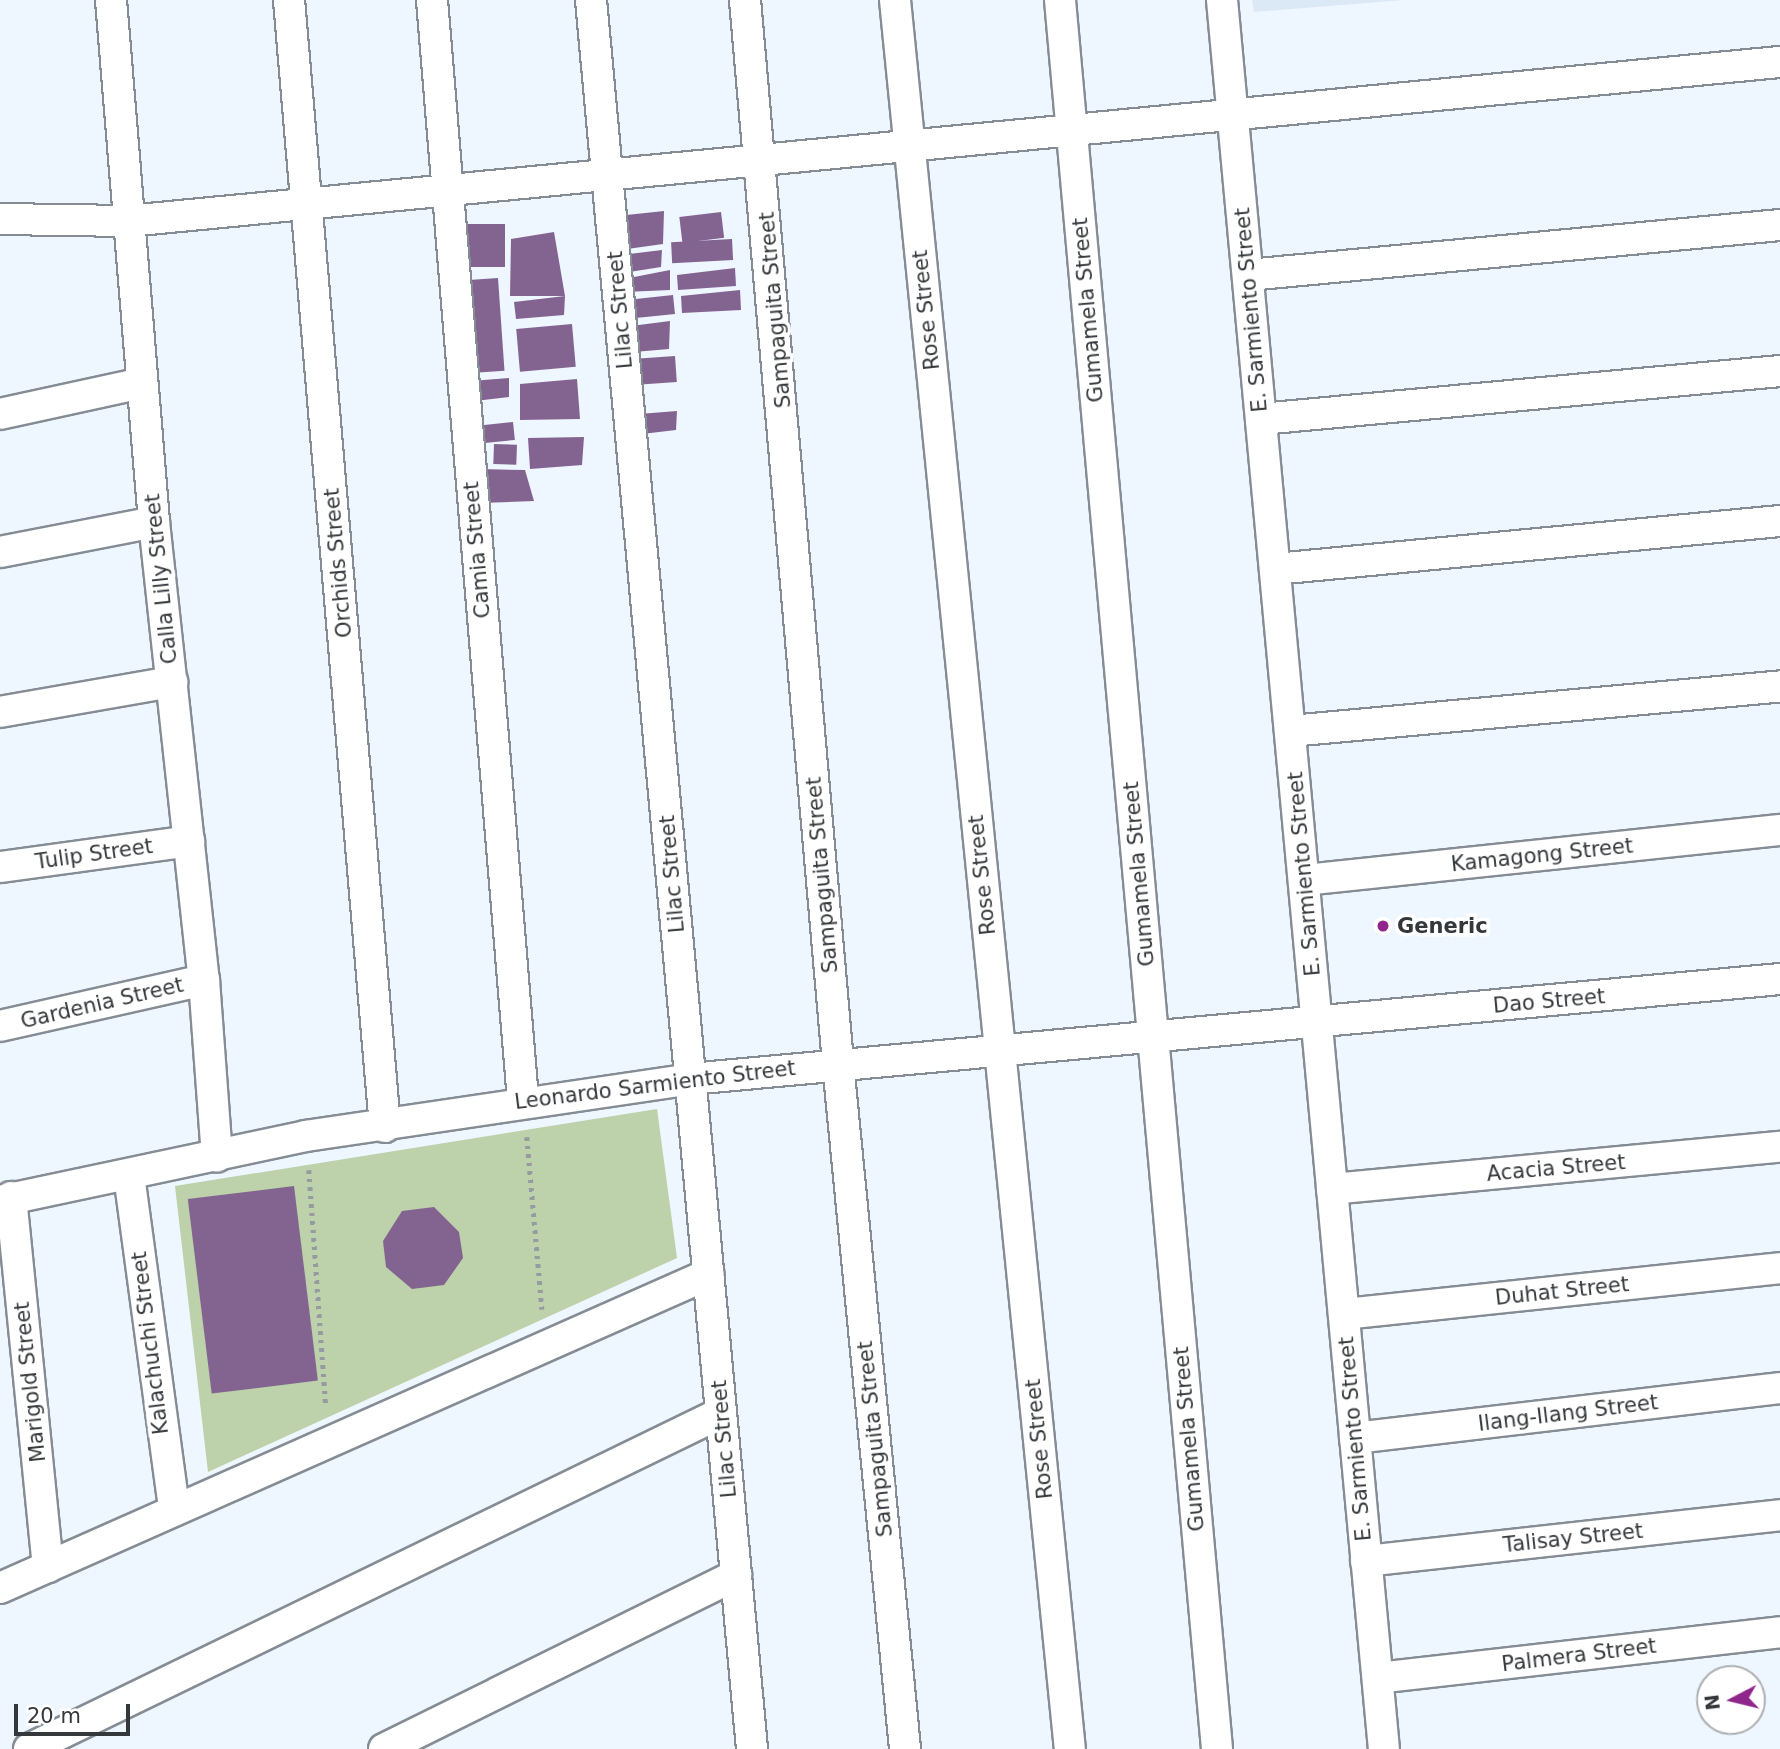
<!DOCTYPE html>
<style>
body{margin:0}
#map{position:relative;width:1780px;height:1749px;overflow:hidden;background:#eef6ff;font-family:"DejaVu Sans",sans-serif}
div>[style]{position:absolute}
.built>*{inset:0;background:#dbe9f6}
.green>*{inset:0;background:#bdd1aa}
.building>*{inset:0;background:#836491;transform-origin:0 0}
.path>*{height:4.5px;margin-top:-2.25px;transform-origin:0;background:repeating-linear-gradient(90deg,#959ba1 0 3.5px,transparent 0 8.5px)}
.roads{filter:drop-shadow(2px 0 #858c94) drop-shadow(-2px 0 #858c94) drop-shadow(0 2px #858c94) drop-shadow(0 -2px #858c94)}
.street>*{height:30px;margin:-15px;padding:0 15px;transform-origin:15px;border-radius:15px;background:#fff}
.dots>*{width:19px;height:19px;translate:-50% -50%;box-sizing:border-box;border:4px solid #fff;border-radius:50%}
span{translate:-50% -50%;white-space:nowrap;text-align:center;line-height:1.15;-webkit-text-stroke:7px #fff;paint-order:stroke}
.street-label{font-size:21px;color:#35383b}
.poi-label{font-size:21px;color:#35383b;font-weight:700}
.left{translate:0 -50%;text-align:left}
.north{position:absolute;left:1696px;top:1665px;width:70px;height:70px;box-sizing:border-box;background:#fff;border:2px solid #aeafb1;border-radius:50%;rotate:263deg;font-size:19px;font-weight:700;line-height:28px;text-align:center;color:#35383b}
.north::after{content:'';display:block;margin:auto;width:24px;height:32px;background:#8f268b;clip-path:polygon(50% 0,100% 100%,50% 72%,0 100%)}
.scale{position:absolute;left:14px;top:1704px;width:116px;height:32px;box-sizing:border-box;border:4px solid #35383b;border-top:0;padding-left:9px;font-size:21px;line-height:24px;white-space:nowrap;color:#35383b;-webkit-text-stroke:5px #fff;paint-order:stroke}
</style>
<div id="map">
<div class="built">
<div style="clip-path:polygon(1252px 0,1404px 0,1254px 12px)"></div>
</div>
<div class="green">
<div style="clip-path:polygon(657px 1109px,677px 1258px,208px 1472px,175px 1186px)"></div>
</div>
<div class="building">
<div style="clip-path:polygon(664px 211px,663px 244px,620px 250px,617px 216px)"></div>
<div style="left:721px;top:212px;width:26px;height:42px;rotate:83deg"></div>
<div style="left:505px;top:224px;width:43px;height:47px;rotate:90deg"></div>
<div style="clip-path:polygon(554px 232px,565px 296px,564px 315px,516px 319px,514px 302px,565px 296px,510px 296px,511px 239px)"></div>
<div style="left:732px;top:239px;width:21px;height:61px;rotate:87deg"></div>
<div style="clip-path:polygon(662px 250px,661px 267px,623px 273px,621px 255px)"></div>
<div style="clip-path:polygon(735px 268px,736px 286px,678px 290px,677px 275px)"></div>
<div style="clip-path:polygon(670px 270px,670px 290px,625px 292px,624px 279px)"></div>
<div style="left:498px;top:278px;width:93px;height:33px;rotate:86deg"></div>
<div style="clip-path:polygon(740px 290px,741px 310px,682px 313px,681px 296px)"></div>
<div style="left:673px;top:295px;width:19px;height:47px;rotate:84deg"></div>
<div style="clip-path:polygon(670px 321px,669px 349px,634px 352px,631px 326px)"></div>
<div style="left:572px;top:324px;width:43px;height:56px;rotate:85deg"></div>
<div style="left:675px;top:356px;width:26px;height:43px;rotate:86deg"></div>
<div style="clip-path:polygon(509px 378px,509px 397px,475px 401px,471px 381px)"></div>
<div style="clip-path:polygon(577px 379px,580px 419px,520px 420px,520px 384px)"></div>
<div style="clip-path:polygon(677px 411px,676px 430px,642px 434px,639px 414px)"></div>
<div style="left:513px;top:422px;width:18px;height:38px;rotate:84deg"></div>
<div style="clip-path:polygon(584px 437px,582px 465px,530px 469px,528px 438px)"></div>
<div style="left:494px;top:444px;width:23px;height:20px;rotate:2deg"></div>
<div style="clip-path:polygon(479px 469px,525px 470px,534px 501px,480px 503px)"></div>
<div style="left:294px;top:1186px;width:196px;height:107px;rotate:83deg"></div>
<div style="clip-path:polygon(434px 1207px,459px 1232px,463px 1258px,444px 1285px,412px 1289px,386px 1267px,383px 1241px,402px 1211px)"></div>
</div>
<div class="path">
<div style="left:527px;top:1137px;width:173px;rotate:85deg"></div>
<div style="left:309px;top:1170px;width:236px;rotate:85.9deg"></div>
</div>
<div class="roads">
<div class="street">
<div style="left:111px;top:0;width:524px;rotate:85.29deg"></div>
<div style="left:154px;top:522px;width:461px;rotate:83.8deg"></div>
<div style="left:204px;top:980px;width:177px;rotate:85.8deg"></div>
<div style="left:289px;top:0;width:1131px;rotate:85.13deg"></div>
<div style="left:432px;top:0;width:1104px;rotate:85.27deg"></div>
<div style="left:591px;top:0;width:1756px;rotate:84.74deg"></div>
<div style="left:745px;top:0;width:1068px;rotate:85deg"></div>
<div style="left:838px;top:1064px;width:688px;rotate:84.41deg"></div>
<div style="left:895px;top:0;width:1758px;rotate:84.29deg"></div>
<div style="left:1060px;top:0;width:1756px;rotate:84.87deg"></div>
<div style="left:1222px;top:0;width:1756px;rotate:84.71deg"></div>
<div style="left:0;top:219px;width:128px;rotate:0.9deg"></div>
<div style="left:128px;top:221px;width:1660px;rotate:-5.5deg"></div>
<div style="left:1248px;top:275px;width:534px;rotate:-5.37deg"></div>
<div style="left:0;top:414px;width:145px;rotate:-12.3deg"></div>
<div style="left:1261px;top:419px;width:521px;rotate:-5.28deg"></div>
<div style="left:0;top:552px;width:157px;rotate:-11deg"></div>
<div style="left:1275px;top:569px;width:507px;rotate:-5.43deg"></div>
<div style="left:0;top:712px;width:175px;rotate:-9.9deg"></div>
<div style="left:1290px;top:731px;width:492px;rotate:-5.2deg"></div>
<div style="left:0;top:867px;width:191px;rotate:-7.8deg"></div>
<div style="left:1304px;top:880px;width:479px;rotate:-6deg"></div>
<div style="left:0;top:1026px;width:209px;rotate:-12.7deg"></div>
<div style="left:129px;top:1175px;width:338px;rotate:82.3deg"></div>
<div style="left:1332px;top:1189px;width:450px;rotate:-5.4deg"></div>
<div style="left:11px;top:1197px;width:372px;rotate:84.3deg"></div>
<div style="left:0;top:1201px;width:313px;rotate:-12deg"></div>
<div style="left:306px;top:1136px;width:388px;rotate:-8.4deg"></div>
<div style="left:690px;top:1079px;width:1095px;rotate:-5.24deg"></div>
<div style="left:1344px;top:1314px;width:438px;rotate:-6deg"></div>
<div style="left:1355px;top:1438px;width:428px;rotate:-6.7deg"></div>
<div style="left:1366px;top:1561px;width:417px;rotate:-6.3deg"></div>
<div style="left:0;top:1588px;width:775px;rotate:-23.89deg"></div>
<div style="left:1378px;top:1678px;width:405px;rotate:-6.5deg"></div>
<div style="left:29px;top:1749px;width:769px;rotate:-25.9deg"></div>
<div style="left:384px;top:1749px;width:393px;rotate:-26.3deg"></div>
</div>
</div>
<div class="dots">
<div style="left:1383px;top:926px;background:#8f268b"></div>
</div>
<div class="street-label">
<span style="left:620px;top:310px;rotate:-95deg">Lilac Street</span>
<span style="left:775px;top:310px;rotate:-95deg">Sampaguita Street</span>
<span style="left:926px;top:310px;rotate:-96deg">Rose Street</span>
<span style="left:1088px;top:310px;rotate:-95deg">Gumamela Street</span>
<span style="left:1251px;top:310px;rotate:-95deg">E. Sarmiento Street</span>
<span style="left:477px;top:550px;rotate:-95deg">Camia Street</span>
<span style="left:338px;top:563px;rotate:-95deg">Orchids Street</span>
<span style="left:161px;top:579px;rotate:-96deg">Calla Lilly Street</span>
<span style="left:94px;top:854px;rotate:-8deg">Tulip Street</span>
<span style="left:1542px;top:855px;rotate:-6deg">Kamagong Street</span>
<span style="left:672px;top:874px;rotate:-95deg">Lilac Street</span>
<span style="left:1139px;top:874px;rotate:-95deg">Gumamela Street</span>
<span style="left:1304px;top:874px;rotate:-95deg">E. Sarmiento Street</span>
<span style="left:822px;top:875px;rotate:-95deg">Sampaguita Street</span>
<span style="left:982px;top:875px;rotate:-96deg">Rose Street</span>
<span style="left:1549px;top:1001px;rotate:-5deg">Dao Street</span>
<span style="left:102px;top:1003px;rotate:-13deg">Gardenia Street</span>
<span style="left:655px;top:1085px;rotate:-7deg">Leonardo Sarmiento Street</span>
<span style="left:1556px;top:1168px;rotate:-5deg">Acacia Street</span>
<span style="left:1562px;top:1291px;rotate:-6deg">Duhat Street</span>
<span style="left:150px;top:1343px;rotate:-97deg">Kalachuchi Street</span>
<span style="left:30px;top:1382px;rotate:-96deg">Marigold Street</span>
<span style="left:1568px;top:1413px;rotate:-7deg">Ilang-Ilang Street</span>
<span style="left:724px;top:1439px;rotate:-95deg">Lilac Street</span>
<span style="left:875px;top:1439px;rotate:-96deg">Sampaguita Street</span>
<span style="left:1039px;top:1439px;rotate:-96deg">Rose Street</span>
<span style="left:1189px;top:1439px;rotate:-95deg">Gumamela Street</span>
<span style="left:1355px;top:1439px;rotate:-95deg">E. Sarmiento Street</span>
<span style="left:1573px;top:1538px;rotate:-6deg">Talisay Street</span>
<span style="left:1579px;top:1655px;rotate:-7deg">Palmera Street</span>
</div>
<div class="poi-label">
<span class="left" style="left:1397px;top:926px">Generic</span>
</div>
<div class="north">N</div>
<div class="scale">20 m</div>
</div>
